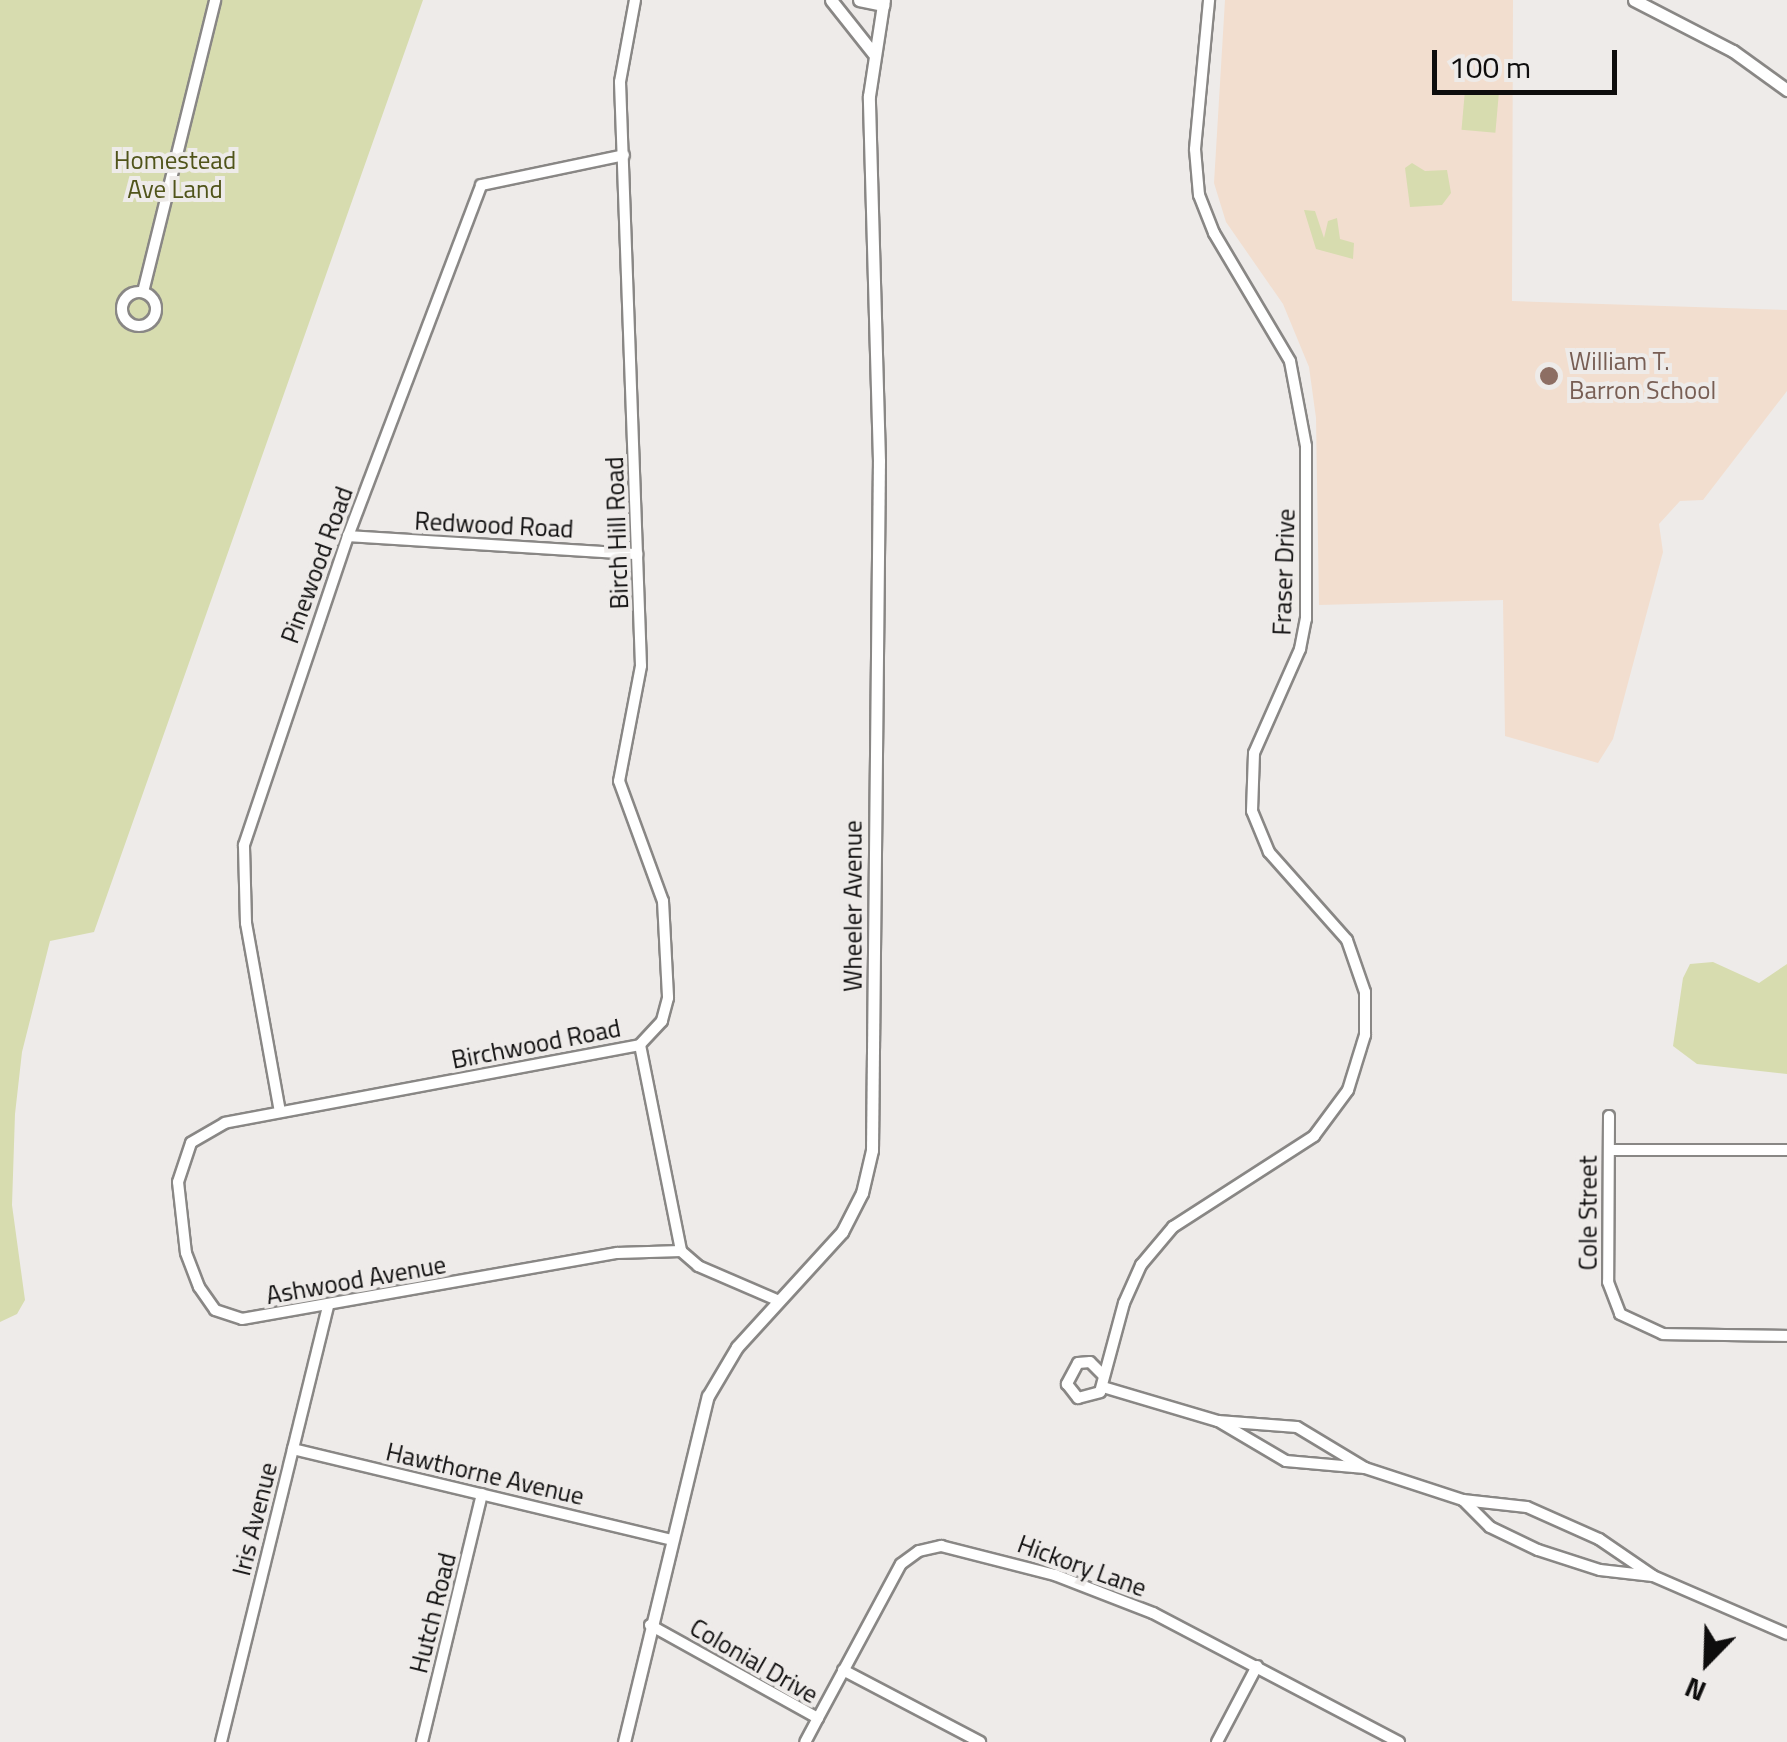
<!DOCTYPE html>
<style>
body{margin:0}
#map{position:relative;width:1787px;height:1742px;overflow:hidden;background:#eeebe9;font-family:"Titillium Web",sans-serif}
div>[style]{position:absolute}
.education>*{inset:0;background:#f2decf}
.green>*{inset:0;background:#d7dcaf;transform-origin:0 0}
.roads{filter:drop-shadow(2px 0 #898785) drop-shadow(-2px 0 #898785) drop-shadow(0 2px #898785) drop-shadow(0 -2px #898785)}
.minor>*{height:10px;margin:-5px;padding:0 5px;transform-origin:5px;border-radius:5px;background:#fff}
.minor>.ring{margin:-5px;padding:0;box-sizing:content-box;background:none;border:10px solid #fff;border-radius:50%}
.tertiary>*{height:11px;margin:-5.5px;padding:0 5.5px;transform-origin:5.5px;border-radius:5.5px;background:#fff}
.dots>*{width:28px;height:28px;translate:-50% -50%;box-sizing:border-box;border:5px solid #eeebe9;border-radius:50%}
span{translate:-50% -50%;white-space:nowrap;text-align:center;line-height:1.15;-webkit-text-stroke:8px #eeebe9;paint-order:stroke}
.park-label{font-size:25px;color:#50541a}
.education-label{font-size:25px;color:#785e54}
.left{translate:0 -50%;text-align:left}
.street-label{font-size:25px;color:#0e0d0d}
.north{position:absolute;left:1657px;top:1612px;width:100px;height:100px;-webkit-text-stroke:8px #eeebe9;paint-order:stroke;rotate:203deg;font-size:28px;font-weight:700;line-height:40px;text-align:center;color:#0e0d0d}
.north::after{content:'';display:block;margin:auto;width:35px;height:45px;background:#0e0d0d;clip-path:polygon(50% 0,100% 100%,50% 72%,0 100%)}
.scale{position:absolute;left:1432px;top:50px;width:185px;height:45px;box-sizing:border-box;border:5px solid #0e0d0d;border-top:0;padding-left:12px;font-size:30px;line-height:35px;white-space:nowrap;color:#0e0d0d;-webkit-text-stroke:8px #eeebe9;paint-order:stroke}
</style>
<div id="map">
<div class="education">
<div style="clip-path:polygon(1225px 0,1513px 0,1512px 301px,1787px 310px,1787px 391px,1703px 500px,1680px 501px,1659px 524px,1663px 552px,1613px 739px,1598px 763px,1505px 736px,1503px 600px,1319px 605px,1316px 418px,1309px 367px,1283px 304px,1226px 222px,1214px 183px)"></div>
</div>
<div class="green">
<div style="clip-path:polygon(0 0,423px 0,94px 932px,50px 941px,22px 1052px,15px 1114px,12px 1205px,25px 1300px,17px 1314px,0 1322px)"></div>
<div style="left:1465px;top:90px;width:34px;height:40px;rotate:5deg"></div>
<div style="clip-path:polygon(1412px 163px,1425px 171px,1447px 170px,1451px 193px,1442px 205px,1410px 207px,1405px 168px)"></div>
<div style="clip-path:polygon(1304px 210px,1315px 211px,1324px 238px,1328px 221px,1337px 218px,1340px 239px,1354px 243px,1353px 259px,1316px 249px)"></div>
<div style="clip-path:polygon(1713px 962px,1759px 983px,1787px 964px,1787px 1074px,1697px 1064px,1673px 1046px,1683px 978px,1690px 964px)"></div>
</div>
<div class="roads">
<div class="minor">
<div style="left:635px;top:0;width:83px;rotate:100.4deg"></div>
<div style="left:620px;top:82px;width:584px;rotate:87.94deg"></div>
<div style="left:641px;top:666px;width:117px;rotate:100.8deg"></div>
<div style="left:619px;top:781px;width:128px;rotate:69.9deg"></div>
<div style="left:663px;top:901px;width:97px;rotate:87deg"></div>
<div style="left:668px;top:998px;width:24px;rotate:105deg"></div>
<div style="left:662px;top:1021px;width:33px;rotate:133deg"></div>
<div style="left:640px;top:1045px;width:422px;rotate:169.4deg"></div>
<div style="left:225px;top:1123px;width:39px;rotate:150deg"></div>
<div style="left:191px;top:1143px;width:41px;rotate:108.4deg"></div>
<div style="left:178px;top:1182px;width:71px;rotate:83.6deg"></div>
<div style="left:186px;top:1253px;width:36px;rotate:69deg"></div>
<div style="left:199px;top:1287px;width:28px;rotate:55deg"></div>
<div style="left:215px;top:1310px;width:28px;rotate:18deg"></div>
<div style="left:242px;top:1319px;width:381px;rotate:-10deg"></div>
<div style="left:617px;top:1253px;width:64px;rotate:-1.8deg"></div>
<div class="ring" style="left:122px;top:292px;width:24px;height:24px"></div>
<div style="left:143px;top:292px;width:301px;rotate:-76.1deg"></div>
<div style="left:348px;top:536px;width:290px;rotate:3.6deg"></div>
<div style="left:640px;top:1045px;width:210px;rotate:78.7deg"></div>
<div style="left:681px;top:1251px;width:23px;rotate:41deg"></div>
<div style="left:698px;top:1266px;width:86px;rotate:23.3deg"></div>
<div style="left:280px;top:1112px;width:192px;rotate:-100.2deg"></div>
<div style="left:246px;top:923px;width:78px;rotate:-91.5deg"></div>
<div style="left:244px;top:845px;width:326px;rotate:-71.4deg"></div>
<div style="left:348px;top:536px;width:375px;rotate:-69.2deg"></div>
<div style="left:481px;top:185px;width:146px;rotate:-11.8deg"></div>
<div style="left:1609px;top:1116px;width:166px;rotate:90.3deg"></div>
<div style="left:1608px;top:1282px;width:34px;rotate:69deg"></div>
<div style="left:1620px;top:1314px;width:47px;rotate:24.9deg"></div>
<div style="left:1663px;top:1334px;width:124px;rotate:0.9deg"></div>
<div style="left:1609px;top:1150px;width:178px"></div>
<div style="left:1103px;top:1375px;width:18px;rotate:-135deg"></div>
<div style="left:1090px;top:1362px;width:12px;rotate:175deg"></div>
<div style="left:1078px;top:1363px;width:24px;rotate:118deg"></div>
<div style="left:1067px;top:1384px;width:18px;rotate:52deg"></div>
<div style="left:1078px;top:1398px;width:23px;rotate:-15deg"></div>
<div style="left:1100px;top:1392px;width:92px;rotate:-74.9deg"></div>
<div style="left:1124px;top:1303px;width:42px;rotate:-65.9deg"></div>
<div style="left:1141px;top:1265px;width:50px;rotate:-49.9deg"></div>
<div style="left:1173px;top:1227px;width:168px;rotate:-32.8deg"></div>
<div style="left:1314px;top:1136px;width:57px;rotate:-53.5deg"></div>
<div style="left:1348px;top:1090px;width:58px;rotate:-72.8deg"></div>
<div style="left:1365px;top:1035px;width:43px;rotate:-90deg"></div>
<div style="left:1365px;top:992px;width:55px;rotate:-109.1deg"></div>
<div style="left:1347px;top:940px;width:118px;rotate:-131.6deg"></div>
<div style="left:1269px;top:852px;width:44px;rotate:-112.5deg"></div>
<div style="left:1252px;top:811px;width:58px;rotate:-88deg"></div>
<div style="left:1254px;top:753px;width:114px;rotate:-66.1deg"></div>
<div style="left:1300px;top:649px;width:31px;rotate:-79deg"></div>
<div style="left:1306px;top:619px;width:173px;rotate:-90deg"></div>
<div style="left:1306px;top:446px;width:86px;rotate:-100.7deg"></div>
<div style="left:1290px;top:361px;width:149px;rotate:-120.7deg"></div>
<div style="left:1214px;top:233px;width:41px;rotate:-111.5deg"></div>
<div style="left:1199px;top:195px;width:46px;rotate:-95deg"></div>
<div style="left:1195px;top:149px;width:150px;rotate:-84.6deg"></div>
<div style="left:1103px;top:1387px;width:120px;rotate:16.5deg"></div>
<div style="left:1218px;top:1421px;width:79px;rotate:30.5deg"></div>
<div style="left:1286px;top:1461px;width:79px;rotate:5.1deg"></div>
<div style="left:1365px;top:1468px;width:103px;rotate:18.1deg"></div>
<div style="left:1463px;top:1500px;width:64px;rotate:6.2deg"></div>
<div style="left:1527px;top:1507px;width:79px;rotate:24deg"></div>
<div style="left:1599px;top:1539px;width:65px;rotate:34.4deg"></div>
<div style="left:1218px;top:1421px;width:79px;rotate:4.3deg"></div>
<div style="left:1297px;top:1427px;width:79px;rotate:31.1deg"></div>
<div style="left:293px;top:1449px;width:387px;rotate:13.5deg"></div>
<div style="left:1463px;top:1500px;width:38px;rotate:45deg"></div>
<div style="left:1490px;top:1527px;width:53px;rotate:25.6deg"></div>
<div style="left:1538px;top:1550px;width:65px;rotate:17.9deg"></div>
<div style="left:1600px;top:1570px;width:53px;rotate:6.5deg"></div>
<div style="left:1653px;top:1576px;width:146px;rotate:23.4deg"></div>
<div style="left:650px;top:1625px;width:192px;rotate:29deg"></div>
<div style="left:818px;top:1718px;width:27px;rotate:118deg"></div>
<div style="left:843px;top:1670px;width:155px;rotate:27.7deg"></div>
<div style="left:818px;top:1718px;width:175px;rotate:-61.7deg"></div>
<div style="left:901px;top:1564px;width:22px;rotate:-36deg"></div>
<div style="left:919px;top:1551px;width:23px;rotate:-13deg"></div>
<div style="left:941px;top:1546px;width:118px;rotate:14.3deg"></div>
<div style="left:1055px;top:1575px;width:105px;rotate:21.2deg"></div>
<div style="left:1153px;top:1613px;width:278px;rotate:27.7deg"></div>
<div style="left:221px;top:1742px;width:449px;rotate:-76.2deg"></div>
<div style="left:422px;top:1742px;width:255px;rotate:-76.4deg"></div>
<div style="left:1217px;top:1742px;width:86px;rotate:-62.2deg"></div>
</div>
<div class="tertiary">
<div style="left:831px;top:0;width:68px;rotate:51.6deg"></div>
<div style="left:859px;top:0;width:25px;rotate:12deg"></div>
<div style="left:883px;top:5px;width:5px;rotate:-79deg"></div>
<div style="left:1634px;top:0;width:111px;rotate:27.3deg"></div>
<div style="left:1733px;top:51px;width:67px;rotate:35.8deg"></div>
<div style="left:624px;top:1742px;width:356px;rotate:-76.4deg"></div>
<div style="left:708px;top:1396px;width:57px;rotate:-59.4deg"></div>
<div style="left:737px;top:1347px;width:156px;rotate:-47.6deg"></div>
<div style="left:842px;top:1232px;width:44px;rotate:-62.9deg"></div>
<div style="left:862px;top:1193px;width:44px;rotate:-76.9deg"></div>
<div style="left:872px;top:1150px;width:689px;rotate:-89.42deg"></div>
<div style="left:879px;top:461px;width:365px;rotate:-91.6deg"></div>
<div style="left:869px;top:96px;width:92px;rotate:-81.3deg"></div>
</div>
</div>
<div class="dots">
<div style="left:1549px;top:376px;background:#8d6e63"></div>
</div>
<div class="park-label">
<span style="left:175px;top:175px">Homestead<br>Ave Land</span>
</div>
<div class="education-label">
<span class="left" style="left:1569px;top:376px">William T.<br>Barron School</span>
</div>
<div class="street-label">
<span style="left:494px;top:525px;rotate:3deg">Redwood Road</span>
<span style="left:617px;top:533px;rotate:-92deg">Birch Hill Road</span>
<span style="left:317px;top:565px;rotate:-70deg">Pinewood Road</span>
<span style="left:1284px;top:572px;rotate:-88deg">Fraser Drive</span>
<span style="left:853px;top:906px;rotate:-90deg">Wheeler Avenue</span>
<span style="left:536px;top:1044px;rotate:-11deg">Birchwood Road</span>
<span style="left:1588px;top:1213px;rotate:-90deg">Cole Street</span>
<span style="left:356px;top:1280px;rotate:-10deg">Ashwood Avenue</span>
<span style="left:485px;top:1474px;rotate:13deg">Hawthorne Avenue</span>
<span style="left:255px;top:1519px;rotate:-76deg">Iris Avenue</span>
<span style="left:1082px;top:1566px;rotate:20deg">Hickory Lane</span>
<span style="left:433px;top:1613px;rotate:-76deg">Hutch Road</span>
<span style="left:754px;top:1661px;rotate:30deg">Colonial Drive</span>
</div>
<div class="north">N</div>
<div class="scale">100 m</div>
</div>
